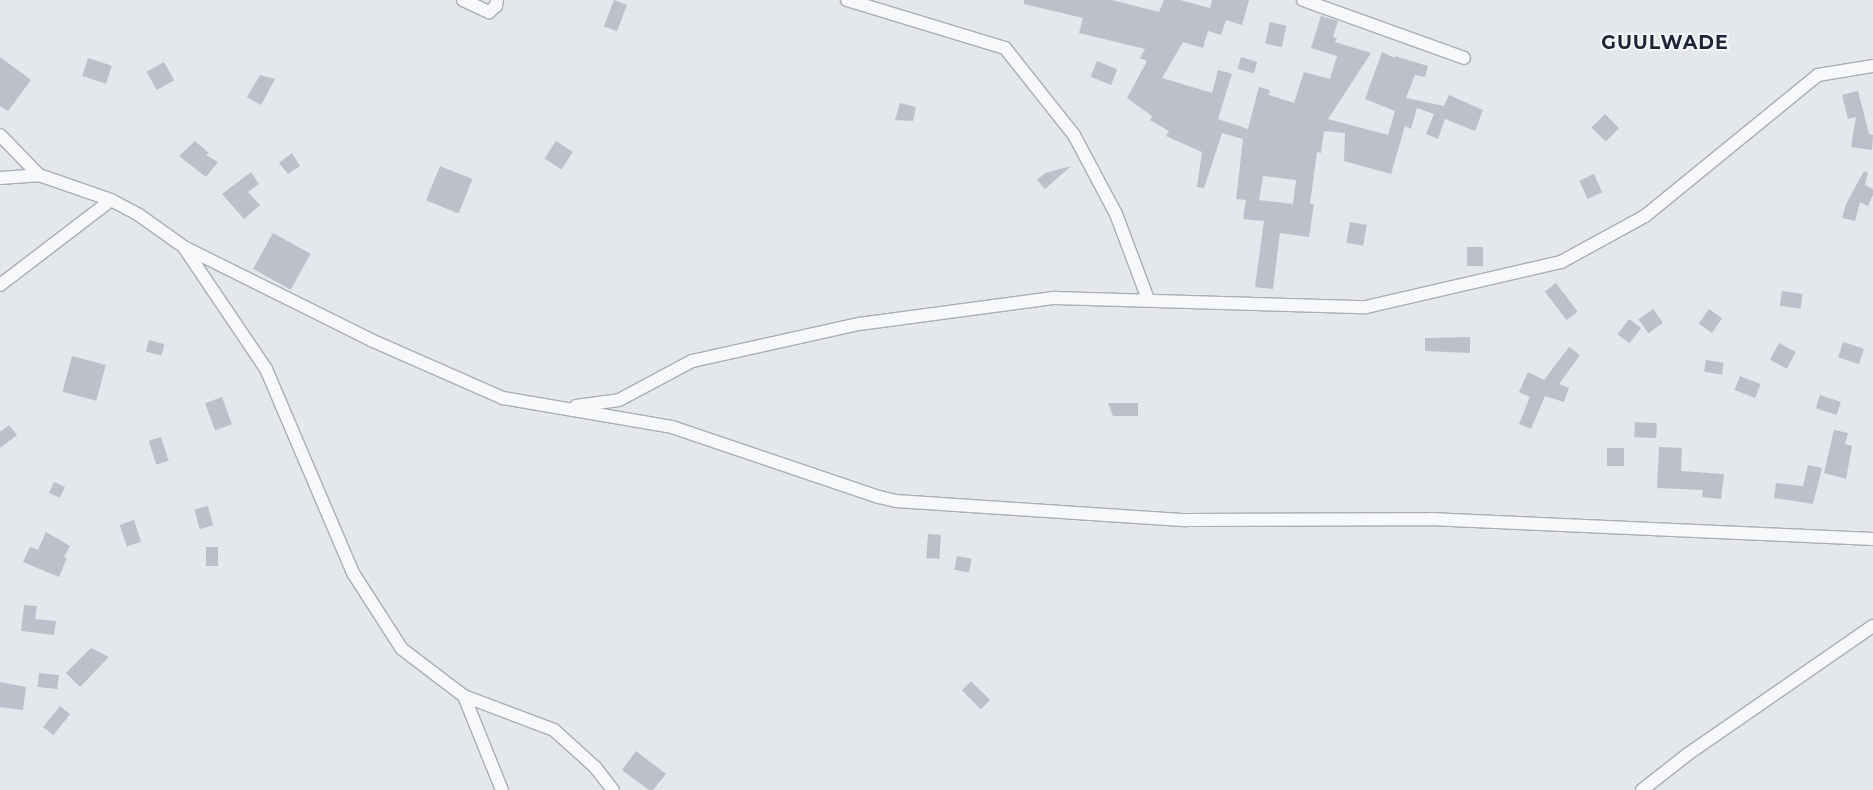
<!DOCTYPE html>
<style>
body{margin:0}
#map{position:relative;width:1873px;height:790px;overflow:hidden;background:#e4e7ec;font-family:Montserrat,sans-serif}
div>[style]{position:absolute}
.building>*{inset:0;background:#bbc0ca;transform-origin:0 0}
.roads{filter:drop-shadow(1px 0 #a9aeb7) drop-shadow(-1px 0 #a9aeb7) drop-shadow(0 1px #a9aeb7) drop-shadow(0 -1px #a9aeb7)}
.minor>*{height:12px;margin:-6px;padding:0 6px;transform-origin:6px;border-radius:6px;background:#f7f8fa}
span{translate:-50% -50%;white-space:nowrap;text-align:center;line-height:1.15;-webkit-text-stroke:4px #f4f6f9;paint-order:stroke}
.district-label{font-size:19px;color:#1d2536;font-weight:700;letter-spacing:1px}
</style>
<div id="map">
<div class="building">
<div style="left:614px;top:0;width:14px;height:28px;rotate:21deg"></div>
<div style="clip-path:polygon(evenodd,1024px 0,1112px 0,1159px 12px,1164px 0,1180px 0,1210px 8px,1212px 0,1249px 0,1242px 25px,1226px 20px,1221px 35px,1208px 31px,1203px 48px,1183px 42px,1162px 78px,1212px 93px,1218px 70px,1232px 74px,1218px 119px,1248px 129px,1259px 87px,1270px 90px,1269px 95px,1294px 103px,1304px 72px,1330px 79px,1337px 56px,1311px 48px,1321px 16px,1338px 21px,1333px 37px,1337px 38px,1335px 42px,1371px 53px,1328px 119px,1388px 135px,1395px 111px,1365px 99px,1382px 52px,1395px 58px,1395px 56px,1428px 66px,1425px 77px,1415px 75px,1406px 98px,1444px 106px,1449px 95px,1483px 110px,1475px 131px,1445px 119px,1438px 139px,1426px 134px,1434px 114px,1417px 108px,1411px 129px,1405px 126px,1391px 174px,1344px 161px,1345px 133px,1324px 131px,1321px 153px,1317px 152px,1310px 204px,1314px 204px,1309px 237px,1280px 233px,1273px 289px,1255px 287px,1264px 221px,1243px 219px,1246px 200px,1236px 199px,1243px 139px,1222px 133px,1204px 188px,1197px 187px,1202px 152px,1166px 136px,1169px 131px,1150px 120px,1152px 116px,1127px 98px,1147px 61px,1140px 58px,1145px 49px,1079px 33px,1083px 18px,1024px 4px,1024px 0,1263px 176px,1296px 180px,1293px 204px,1259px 200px,1263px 176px)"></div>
<div style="left:1270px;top:22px;width:17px;height:22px;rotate:13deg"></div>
<div style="clip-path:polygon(0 57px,31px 80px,8px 111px,0 106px)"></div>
<div style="left:1241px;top:57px;width:17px;height:12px;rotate:17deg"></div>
<div style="left:88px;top:58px;width:25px;height:19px;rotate:18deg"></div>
<div style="left:1097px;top:61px;width:22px;height:17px;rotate:22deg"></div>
<div style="left:164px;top:62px;width:21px;height:20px;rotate:61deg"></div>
<div style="clip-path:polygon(260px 75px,275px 79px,261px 105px,247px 97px)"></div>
<div style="clip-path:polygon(1858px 91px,1869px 134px,1873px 135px,1872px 150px,1851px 147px,1856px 117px,1848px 119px,1842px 95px)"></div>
<div style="clip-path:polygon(900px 103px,916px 107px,913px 121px,895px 120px)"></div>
<div style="left:1605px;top:114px;width:20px;height:19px;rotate:45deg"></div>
<div style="clip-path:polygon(195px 141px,209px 153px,206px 155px,218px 162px,206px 177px,179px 156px)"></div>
<div style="left:556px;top:141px;width:20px;height:21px;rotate:33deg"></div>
<div style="clip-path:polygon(292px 153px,300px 166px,288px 174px,279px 163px)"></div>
<div style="left:440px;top:166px;width:35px;height:37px;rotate:22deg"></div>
<div style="clip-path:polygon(1071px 166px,1045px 189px,1037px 180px,1045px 173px)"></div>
<div style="clip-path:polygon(1864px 171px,1868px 173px,1865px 185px,1873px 189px,1873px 195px,1868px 206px,1860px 202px,1855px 221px,1842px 218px,1846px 204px)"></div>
<div style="clip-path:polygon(251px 172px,259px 184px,248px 192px,260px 205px,244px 219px,222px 194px)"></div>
<div style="left:1594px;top:174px;width:20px;height:16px;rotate:66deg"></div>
<div style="left:1350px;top:222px;width:17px;height:21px;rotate:10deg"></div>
<div style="left:273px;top:233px;width:43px;height:41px;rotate:29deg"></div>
<div style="left:1467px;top:247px;width:16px;height:19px"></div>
<div style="left:1556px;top:283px;width:36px;height:14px;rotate:53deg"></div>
<div style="left:1782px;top:291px;width:21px;height:15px;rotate:8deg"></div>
<div style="left:1653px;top:309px;width:17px;height:18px;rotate:54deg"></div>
<div style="left:1709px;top:309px;width:16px;height:18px;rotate:35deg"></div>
<div style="left:1629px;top:319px;width:15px;height:19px;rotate:37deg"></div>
<div style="clip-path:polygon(1470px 337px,1470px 353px,1425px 351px,1425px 338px)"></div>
<div style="left:149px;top:340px;width:16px;height:12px;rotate:15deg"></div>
<div style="left:1843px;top:342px;width:22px;height:16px;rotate:18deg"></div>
<div style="left:1779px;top:343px;width:19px;height:19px;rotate:28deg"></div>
<div style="clip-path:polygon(1569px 347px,1580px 355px,1559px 384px,1569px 388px,1564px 402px,1545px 396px,1531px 429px,1519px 424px,1530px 397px,1519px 392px,1528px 372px,1544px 380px)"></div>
<div style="left:72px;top:356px;width:35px;height:37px;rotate:15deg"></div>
<div style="left:1706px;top:360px;width:18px;height:12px;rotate:9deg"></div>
<div style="left:1740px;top:376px;width:22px;height:15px;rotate:21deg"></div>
<div style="left:1820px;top:395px;width:22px;height:14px;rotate:18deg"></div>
<div style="left:222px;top:397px;width:29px;height:18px;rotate:70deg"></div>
<div style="clip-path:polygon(1108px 403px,1138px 403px,1138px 416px,1113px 416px)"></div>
<div style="left:1635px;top:422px;width:22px;height:15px;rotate:3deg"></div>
<div style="clip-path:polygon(9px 425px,17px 435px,0 448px,0 432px)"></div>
<div style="clip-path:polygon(1834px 430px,1848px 433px,1845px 444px,1852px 446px,1846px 479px,1824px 473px)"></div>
<div style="left:161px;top:437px;width:25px;height:13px;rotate:72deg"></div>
<div style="clip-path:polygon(1659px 447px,1682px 448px,1681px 471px,1724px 474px,1721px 499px,1702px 497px,1703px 490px,1657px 488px)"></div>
<div style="left:1607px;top:448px;width:17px;height:18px"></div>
<div style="clip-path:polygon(1808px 465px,1822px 468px,1813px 504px,1774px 498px,1776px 483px,1803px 486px)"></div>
<div style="left:54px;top:482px;width:12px;height:12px;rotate:24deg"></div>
<div style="left:208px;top:506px;width:20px;height:14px;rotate:75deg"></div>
<div style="left:134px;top:520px;width:23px;height:15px;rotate:72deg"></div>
<div style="clip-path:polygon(46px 532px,70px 546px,64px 557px,67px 558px,59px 577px,23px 562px,30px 547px,38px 550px)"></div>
<div style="left:928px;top:534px;width:13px;height:24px;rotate:4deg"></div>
<div style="left:206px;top:547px;width:12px;height:19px"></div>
<div style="left:957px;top:556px;width:15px;height:14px;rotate:11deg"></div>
<div style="clip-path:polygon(24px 605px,37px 606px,35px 619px,56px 621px,54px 635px,21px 631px)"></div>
<div style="clip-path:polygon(91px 648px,109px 657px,80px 687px,66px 673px)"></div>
<div style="left:39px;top:673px;width:20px;height:14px;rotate:6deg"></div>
<div style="left:971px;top:681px;width:27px;height:13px;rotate:45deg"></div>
<div style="clip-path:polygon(0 682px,26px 687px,23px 710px,0 707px)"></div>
<div style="left:60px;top:706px;width:13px;height:27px;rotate:39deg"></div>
<div style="clip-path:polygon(636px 751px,666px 774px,653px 790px,649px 790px,622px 770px)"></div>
</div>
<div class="roads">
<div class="minor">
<div style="left:463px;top:0;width:29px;rotate:25deg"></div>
<div style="left:489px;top:12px;width:9px;rotate:-41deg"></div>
<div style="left:496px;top:6px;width:6px;rotate:-81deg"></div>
<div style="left:847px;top:0;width:165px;rotate:16.9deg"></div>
<div style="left:1005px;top:48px;width:111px;rotate:51.6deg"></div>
<div style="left:1074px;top:135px;width:89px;rotate:62deg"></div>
<div style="left:1116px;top:214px;width:91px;rotate:69.4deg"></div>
<div style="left:1303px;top:0;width:171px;rotate:19.8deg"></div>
<div style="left:0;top:135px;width:56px;rotate:45.7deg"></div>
<div style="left:39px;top:175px;width:76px;rotate:19.1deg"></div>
<div style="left:111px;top:200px;width:32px;rotate:28deg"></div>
<div style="left:139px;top:215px;width:55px;rotate:35.4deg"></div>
<div style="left:184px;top:247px;width:211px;rotate:26.4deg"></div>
<div style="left:373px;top:341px;width:142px;rotate:23.7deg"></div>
<div style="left:503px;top:398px;width:171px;rotate:9.7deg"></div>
<div style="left:672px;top:427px;width:219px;rotate:18.7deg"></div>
<div style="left:879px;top:497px;width:17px;rotate:13deg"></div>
<div style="left:896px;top:501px;width:290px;rotate:3.8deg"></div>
<div style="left:1185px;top:520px;width:245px;rotate:-0.2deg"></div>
<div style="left:1430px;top:519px;width:443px;rotate:2.6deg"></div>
<div style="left:0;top:178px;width:39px;rotate:-4deg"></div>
<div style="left:185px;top:249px;width:145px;rotate:56deg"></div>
<div style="left:266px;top:369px;width:222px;rotate:66.9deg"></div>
<div style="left:353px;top:573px;width:90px;rotate:57.2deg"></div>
<div style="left:402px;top:649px;width:78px;rotate:37.2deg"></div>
<div style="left:464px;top:696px;width:101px;rotate:68deg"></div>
<div style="left:0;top:285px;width:140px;rotate:-37.4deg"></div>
<div style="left:576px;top:406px;width:43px;rotate:-7.9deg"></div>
<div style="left:619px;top:400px;width:83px;rotate:-28.1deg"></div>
<div style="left:692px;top:361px;width:171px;rotate:-12.5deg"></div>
<div style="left:859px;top:324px;width:198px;rotate:-7.6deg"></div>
<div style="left:1055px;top:298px;width:311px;rotate:1.7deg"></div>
<div style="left:1366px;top:307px;width:200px;rotate:-13deg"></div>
<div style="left:1561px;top:262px;width:96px;rotate:-28.7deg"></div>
<div style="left:1645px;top:216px;width:223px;rotate:-39.2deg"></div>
<div style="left:1818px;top:75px;width:56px;rotate:-9.3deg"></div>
<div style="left:464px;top:696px;width:96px;rotate:20.7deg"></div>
<div style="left:554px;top:730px;width:55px;rotate:42.1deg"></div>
<div style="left:595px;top:767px;width:29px;rotate:52deg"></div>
<div style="left:1642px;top:790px;width:58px;rotate:-38deg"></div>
<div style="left:1688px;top:754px;width:225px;rotate:-34.7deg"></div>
</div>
</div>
<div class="district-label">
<span style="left:1665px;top:43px">GUULWADE</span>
</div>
</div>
